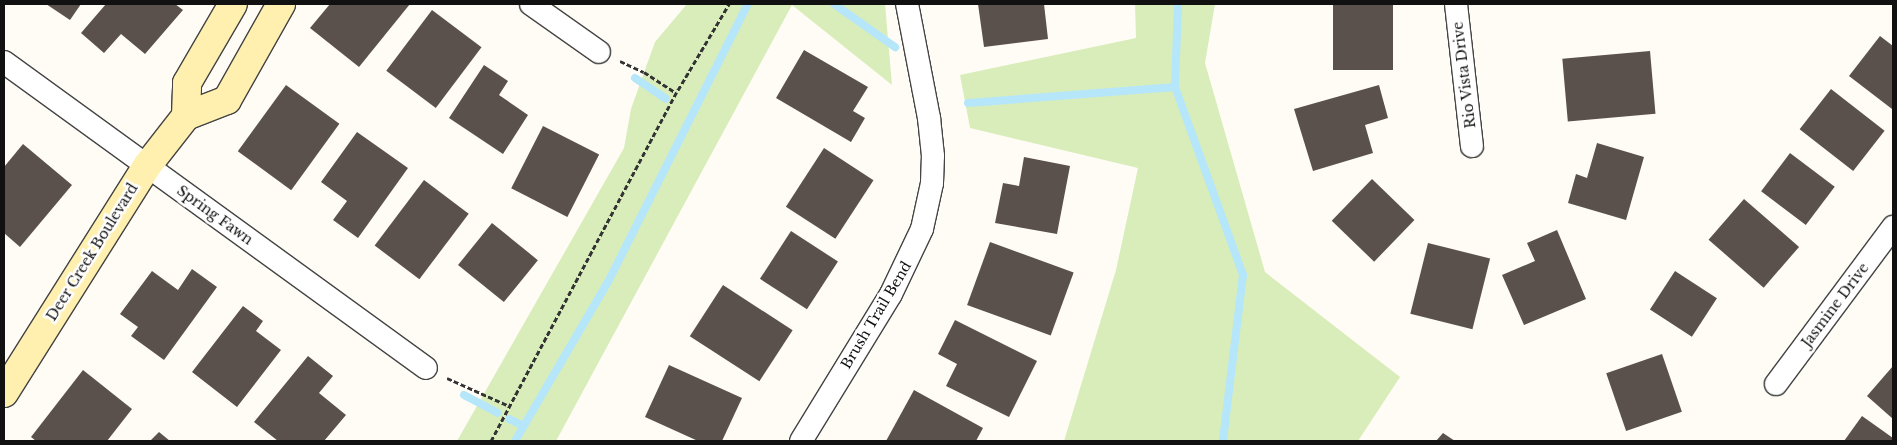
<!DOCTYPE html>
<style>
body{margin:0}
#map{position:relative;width:1897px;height:445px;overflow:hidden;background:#fffcf5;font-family:"Libre Baskerville",serif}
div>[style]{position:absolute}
.green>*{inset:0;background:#d9edba}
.stream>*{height:8px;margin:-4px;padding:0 4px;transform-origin:4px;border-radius:4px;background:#b6e6fa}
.building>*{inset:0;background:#5b514c;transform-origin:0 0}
.path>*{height:3px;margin-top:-1.5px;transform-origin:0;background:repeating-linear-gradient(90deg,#333 0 5px,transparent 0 7.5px)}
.roads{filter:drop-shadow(1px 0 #444) drop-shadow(-1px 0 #444) drop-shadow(0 1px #444) drop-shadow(0 -1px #444)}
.street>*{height:22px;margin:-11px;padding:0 11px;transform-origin:11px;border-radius:11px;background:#fff}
.secondary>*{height:28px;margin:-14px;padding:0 14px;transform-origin:14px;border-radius:14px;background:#fff0b0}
span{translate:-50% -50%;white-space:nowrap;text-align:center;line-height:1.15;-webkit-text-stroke:5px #fff;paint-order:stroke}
.street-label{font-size:14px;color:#111}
.frame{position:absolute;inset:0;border:5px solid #111;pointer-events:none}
</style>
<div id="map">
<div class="green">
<div style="clip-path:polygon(687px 4px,885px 4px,892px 85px,792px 5px,556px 441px,457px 441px,624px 148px,631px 109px,655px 42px)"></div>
<div style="clip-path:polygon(1135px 4px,1215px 4px,1205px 63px,1265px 272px,1400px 377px,1358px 441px,1064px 441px,1116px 270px,1138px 168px,970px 128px,960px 75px,1136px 38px)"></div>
</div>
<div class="stream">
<div style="left:834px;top:4px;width:75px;rotate:35.2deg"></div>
<div style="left:1178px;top:4px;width:83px;rotate:92.1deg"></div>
<div style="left:1175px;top:87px;width:200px;rotate:70.1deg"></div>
<div style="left:1243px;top:275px;width:167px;rotate:96.9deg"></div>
<div style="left:635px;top:78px;width:37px;rotate:34deg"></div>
<div style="left:968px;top:103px;width:208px;rotate:-4.4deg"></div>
<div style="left:464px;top:395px;width:38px;rotate:28deg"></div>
<div style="left:509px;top:419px;width:14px;rotate:25deg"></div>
<div style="left:515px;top:441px;width:184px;rotate:-59.7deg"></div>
<div style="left:608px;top:282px;width:311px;rotate:-63.3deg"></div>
</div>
<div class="building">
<div style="clip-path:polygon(46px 4px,81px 4px,70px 20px)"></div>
<div style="clip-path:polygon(106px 4px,175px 4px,183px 10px,145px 54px,121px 34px,104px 53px,81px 33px)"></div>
<div style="clip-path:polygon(330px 4px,410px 4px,359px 67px,310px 28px)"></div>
<div style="clip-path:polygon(978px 4px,1044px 4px,1048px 39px,984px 47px)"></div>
<div style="left:1333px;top:4px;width:60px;height:66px"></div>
<div style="left:432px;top:10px;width:62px;height:76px;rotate:37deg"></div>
<div style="clip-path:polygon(1880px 36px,1893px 46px,1892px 109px,1849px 76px)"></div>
<div style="clip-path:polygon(804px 50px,868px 87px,853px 111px,865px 118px,851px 142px,776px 98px)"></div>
<div style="left:1650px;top:51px;width:63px;height:88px;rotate:85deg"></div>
<div style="clip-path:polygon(484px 65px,508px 81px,499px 95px,528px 115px,503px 154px,449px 118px)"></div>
<div style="left:286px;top:85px;width:66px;height:82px;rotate:36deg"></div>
<div style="clip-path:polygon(1379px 85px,1388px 118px,1365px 125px,1373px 153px,1313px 171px,1294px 109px)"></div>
<div style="left:1831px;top:89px;width:68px;height:51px;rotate:38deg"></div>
<div style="left:543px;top:126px;width:63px;height:70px;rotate:27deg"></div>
<div style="clip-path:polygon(357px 132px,408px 168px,358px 238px,333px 220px,347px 201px,321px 182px)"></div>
<div style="clip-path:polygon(1597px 143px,1644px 157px,1626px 220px,1568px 203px,1576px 174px,1587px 178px)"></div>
<div style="clip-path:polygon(23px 144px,72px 185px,20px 247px,4px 233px,4px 167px)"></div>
<div style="left:824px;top:148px;width:59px;height:70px;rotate:33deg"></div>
<div style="left:1790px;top:153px;width:56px;height:48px;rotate:37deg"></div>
<div style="clip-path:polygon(1024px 157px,1070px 166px,1057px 234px,995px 223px,1003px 183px,1019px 186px)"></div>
<div style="left:1372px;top:179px;width:59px;height:58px;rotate:44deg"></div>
<div style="left:424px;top:180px;width:56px;height:82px;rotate:37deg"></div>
<div style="left:1744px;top:199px;width:73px;height:54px;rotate:41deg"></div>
<div style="left:492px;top:223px;width:59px;height:54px;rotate:39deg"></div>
<div style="clip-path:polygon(1557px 230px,1586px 299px,1524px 325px,1502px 275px,1535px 261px,1527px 243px)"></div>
<div style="left:791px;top:231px;width:56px;height:57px;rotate:33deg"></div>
<div style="left:990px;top:242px;width:89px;height:67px;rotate:20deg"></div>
<div style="left:1428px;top:243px;width:64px;height:73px;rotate:14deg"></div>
<div style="clip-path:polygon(192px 269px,217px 287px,164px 360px,131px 336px,138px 327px,120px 314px,152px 271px,178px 290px)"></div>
<div style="left:1675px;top:271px;width:50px;height:46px;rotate:33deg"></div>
<div style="left:723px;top:285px;width:83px;height:61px;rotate:33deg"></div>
<div style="clip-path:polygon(243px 306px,263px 321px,256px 331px,281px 350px,237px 407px,192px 372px)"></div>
<div style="clip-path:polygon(955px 320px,1037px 361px,1009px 417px,946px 386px,957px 364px,938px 354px)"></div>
<div style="left:1662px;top:354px;width:61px;height:59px;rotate:71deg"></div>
<div style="clip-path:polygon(308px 356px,333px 376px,319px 393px,346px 415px,324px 441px,278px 441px,254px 422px)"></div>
<div style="clip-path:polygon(669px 365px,742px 398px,722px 441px,698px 441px,645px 417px)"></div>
<div style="clip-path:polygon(1893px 366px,1893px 419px,1867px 396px)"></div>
<div style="clip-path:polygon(83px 370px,132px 409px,107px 441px,36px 441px,31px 437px)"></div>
<div style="clip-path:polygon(914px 390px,983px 428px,976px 441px,886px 441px)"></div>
<div style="clip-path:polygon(1862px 416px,1893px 438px,1893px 441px,1844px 441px)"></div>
<div style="clip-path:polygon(159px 432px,170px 441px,150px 441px)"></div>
<div style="clip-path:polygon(1443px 433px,1455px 441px,1436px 441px)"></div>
</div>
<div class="path">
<div style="left:620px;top:61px;width:26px;rotate:25deg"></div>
<div style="left:644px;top:72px;width:38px;rotate:33deg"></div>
<div style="left:447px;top:378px;width:68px;rotate:24.3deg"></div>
<div style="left:491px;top:441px;width:398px;rotate:-62deg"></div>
<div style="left:678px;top:90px;width:100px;rotate:-59.3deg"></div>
</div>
<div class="roads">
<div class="street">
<div style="left:531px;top:4px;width:83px;rotate:35.2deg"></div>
<div style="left:1456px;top:4px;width:143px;rotate:83.6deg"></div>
<div style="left:4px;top:62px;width:521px;rotate:35.95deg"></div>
<div style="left:1776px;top:384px;width:196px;rotate:-53.3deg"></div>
<div style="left:801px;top:441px;width:172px;rotate:-58.5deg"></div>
<div style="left:891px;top:294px;width:72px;rotate:-64.5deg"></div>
<div style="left:922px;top:229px;width:47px;rotate:-77.7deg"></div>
<div style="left:932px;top:183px;width:27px;rotate:-88deg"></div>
<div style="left:933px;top:156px;width:38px;rotate:-96deg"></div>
<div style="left:929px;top:118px;width:116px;rotate:-100.9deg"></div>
</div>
<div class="secondary">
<div style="left:186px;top:116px;width:33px;rotate:-88deg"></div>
<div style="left:187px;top:83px;width:91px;rotate:-59.8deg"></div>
<div style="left:4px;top:393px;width:268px;rotate:-57.8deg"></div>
<div style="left:147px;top:166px;width:63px;rotate:-52deg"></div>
<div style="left:186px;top:116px;width:44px;rotate:-21.3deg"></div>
<div style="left:227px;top:100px;width:110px;rotate:-60.6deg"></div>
</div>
</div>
<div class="street-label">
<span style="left:1464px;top:75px;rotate:-97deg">Rio Vista Drive</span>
<span style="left:215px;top:215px;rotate:36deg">Spring Fawn</span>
<span style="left:92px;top:252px;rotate:-58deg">Deer Creek Boulevard</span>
<span style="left:1835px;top:305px;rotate:-53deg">Jasmine Drive</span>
<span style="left:876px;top:315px;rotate:-59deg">Brush Trail Bend</span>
</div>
<div class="frame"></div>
</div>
